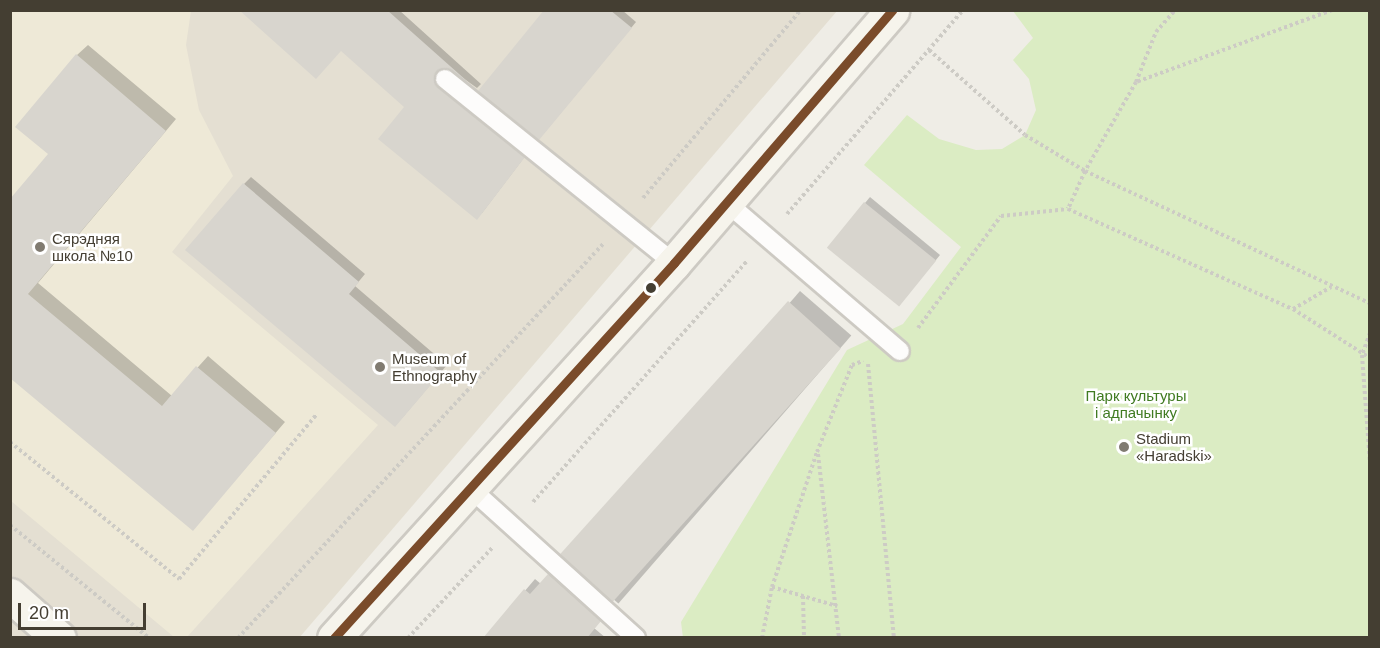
<!DOCTYPE html>
<meta charset="utf-8">
<style>
body{margin:0}
#map{position:relative;width:1380px;height:648px;overflow:hidden;background:#efede6;font-family:Arial,sans-serif}
div>[style]{position:absolute}
.residential>*{inset:0;background:#e4dfd2}
.education>*{inset:0;background:#eee9d7}
.green>*{inset:0;background:#dbecc3}
.shadow>*{inset:0;background:#0003;transform-origin:0 0}
.building>*{inset:0;background:#d8d5ce;transform-origin:0 0}
.path>*{height:4px;margin-top:-2px;transform-origin:0;background:repeating-linear-gradient(90deg,#cdcbc5 0 3px,transparent 0 6px)}
.roads{filter:drop-shadow(2px 0 #cdcac3) drop-shadow(-2px 0 #cdcac3) drop-shadow(0 2px #cdcac3) drop-shadow(0 -2px #cdcac3)}
.service>*{height:18px;margin:-9px;padding:0 9px;transform-origin:9px;border-radius:9px;background:#fdfcfb}
.secondary>*{height:33px;margin:-16.5px;padding:0 16.5px;transform-origin:16.5px;border-radius:16.5px;background:#f6f4ec}
.bus-1>*{height:9px;margin:-4.5px;padding:0 4.5px;transform-origin:4.5px;border-radius:4.5px;background:#7a4b2a}
.dots>*{width:16px;height:16px;translate:-50% -50%;box-sizing:border-box;border:3px solid #fff;border-radius:50%}
span{translate:-50% -50%;white-space:nowrap;text-align:center;line-height:1.15;-webkit-text-stroke:5px #fff;paint-order:stroke}
.poi-label{font-size:15px;color:#443e32}
.left{translate:0 -50%;text-align:left}
.park-label{font-size:15px;color:#407b21}
.frame{position:absolute;inset:0;border:12px solid #443e32;pointer-events:none}
.scale{position:absolute;left:18px;top:603px;width:128px;height:27px;box-sizing:border-box;border:3px solid #443e32;border-top:0;padding-left:8px;font-size:18px;line-height:21px;white-space:nowrap;color:#443e32;-webkit-text-stroke:4px #fff;paint-order:stroke}
</style>
<div id="map">
<div class="residential">
<div style="clip-path:polygon(10px 11px,837px 11px,299px 638px,11px 637px)"></div>
</div>
<div class="education">
<div style="clip-path:polygon(10px 11px,191px 11px,186px 45px,199px 110px,233px 176px,172px 252px,378px 425px,187px 637px,174px 637px,11px 501px)"></div>
</div>
<div class="green">
<div style="clip-path:polygon(1013px 11px,1369px 11px,1369px 637px,683px 638px,681px 622px,847px 350px,903px 324px,961px 247px,864px 165px,907px 115px,939px 139px,976px 150px,1002px 149px,1025px 135px,1036px 110px,1029px 79px,1013px 60px,1033px 38px)"></div>
</div>
<div class="shadow">
<div style="clip-path:polygon(276px 10px,399px 10px,481px 84px,477px 88px,446px 66px,439px 71px,529px 151px,482px 213px,406px 107px,342px 49px)"></div>
<div style="clip-path:polygon(546px 10px,622px 10px,636px 22px,544px 133px)"></div>
<div style="clip-path:polygon(88px 45px,176px 119px,38px 283px,172px 396px,208px 356px,285px 422px,193px 529px,10px 376px,50px 154px,77px 55px)"></div>
<div style="clip-path:polygon(251px 177px,365px 274px,355px 286px,447px 365px,402px 418px,244px 184px)"></div>
<div style="clip-path:polygon(870px 197px,940px 255px,904px 299px,865px 203px)"></div>
<div style="left:800px;top:291px;width:68px;height:355px;rotate:41deg"></div>
<div style="clip-path:polygon(560px 564px,610px 610px,594px 628px,606px 638px,485px 638px,535px 579px,541px 584px)"></div>
</div>
<div class="building">
<div style="clip-path:polygon(239px 10px,387px 10px,477px 90px,446px 68px,434px 77px,438px 87px,525px 157px,477px 220px,378px 139px,404px 107px,341px 51px,316px 79px)"></div>
<div style="clip-path:polygon(544px 10px,610px 10px,632px 28px,539px 140px,478px 91px)"></div>
<div style="clip-path:polygon(76px 54px,166px 131px,28px 294px,162px 406px,196px 366px,276px 433px,193px 531px,10px 378px,10px 199px,48px 154px,15px 127px)"></div>
<div style="clip-path:polygon(243px 183px,359px 282px,349px 294px,441px 373px,395px 427px,185px 250px)"></div>
<div style="left:864px;top:202px;width:93px;height:59px;rotate:39deg"></div>
<div style="left:788px;top:301px;width:71px;height:341px;rotate:42deg"></div>
<div style="clip-path:polygon(548px 574px,601px 621px,587px 638px,483px 638px,524px 589px,530px 594px)"></div>
</div>
<div class="path">
<div style="left:1332px;top:10px;width:209px;rotate:159.8deg"></div>
<div style="left:1136px;top:82px;width:103px;rotate:119.8deg"></div>
<div style="left:1085px;top:171px;width:314px;rotate:24.9deg"></div>
<div style="left:929px;top:50px;width:128px;rotate:41.5deg"></div>
<div style="left:1025px;top:135px;width:70px;rotate:31deg"></div>
<div style="left:1085px;top:171px;width:42px;rotate:114.1deg"></div>
<div style="left:1068px;top:209px;width:246px;rotate:24deg"></div>
<div style="left:1293px;top:309px;width:91px;rotate:32.5deg"></div>
<div style="left:1136px;top:82px;width:54px;rotate:-68.2deg"></div>
<div style="left:1156px;top:32px;width:29px;rotate:-49deg"></div>
<div style="left:643px;top:198px;width:246px;rotate:-50deg"></div>
<div style="left:787px;top:214px;width:269px;rotate:-49.2deg"></div>
<div style="left:1293px;top:309px;width:44px;rotate:-30.1deg"></div>
<div style="left:918px;top:328px;width:139px;rotate:-53.5deg"></div>
<div style="left:1001px;top:216px;width:67px;rotate:-6deg"></div>
<div style="left:1370px;top:333px;width:23px;rotate:110deg"></div>
<div style="left:1362px;top:355px;width:108px;rotate:85.8deg"></div>
<div style="left:868px;top:364px;width:275px;rotate:84.6deg"></div>
<div style="left:10px;top:442px;width:218px;rotate:39deg"></div>
<div style="left:179px;top:579px;width:214px;rotate:-50.1deg"></div>
<div style="left:818px;top:454px;width:185px;rotate:83.5deg"></div>
<div style="left:533px;top:502px;width:322px;rotate:-48.4deg"></div>
<div style="left:10px;top:525px;width:179px;rotate:39.1deg"></div>
<div style="left:772px;top:587px;width:68px;rotate:16.3deg"></div>
<div style="left:803px;top:596px;width:42px;rotate:88.6deg"></div>
<div style="left:238px;top:638px;width:537px;rotate:-47.19deg"></div>
<div style="left:408px;top:638px;width:123px;rotate:-47deg"></div>
<div style="left:762px;top:638px;width:52px;rotate:-78.9deg"></div>
<div style="left:772px;top:587px;width:142px;rotate:-71.6deg"></div>
<div style="left:817px;top:452px;width:94px;rotate:-68.1deg"></div>
<div style="left:852px;top:365px;width:12px;rotate:-20deg"></div>
</div>
<div class="roads">
<div class="service">
<div style="left:445px;top:79px;width:294px;rotate:38.8deg"></div>
<div style="left:726px;top:202px;width:229px;rotate:40.6deg"></div>
<div style="left:470px;top:488px;width:224px;rotate:42.1deg"></div>
</div>
<div class="secondary">
<div style="left:10px;top:595px;width:65px;rotate:41.3deg"></div>
<div style="left:334px;top:638px;width:506px;rotate:-47.8deg"></div>
<div style="left:674px;top:263px;width:334px;rotate:-49.2deg"></div>
</div>
</div>
<div class="bus-1">
<div style="left:334px;top:638px;width:506px;rotate:-47.8deg"></div>
<div style="left:674px;top:263px;width:334px;rotate:-49.2deg"></div>
</div>
<div class="dots">
<div style="left:40px;top:247px;background:#807b71"></div>
<div style="left:651px;top:288px;background:#443e32"></div>
<div style="left:380px;top:367px;background:#807b71"></div>
<div style="left:1124px;top:447px;background:#807b71"></div>
</div>
<div class="poi-label">
<span class="left" style="left:52px;top:247px">Сярэдняя<br>школа №10</span>
<span class="left" style="left:392px;top:367px">Museum of<br>Ethnography</span>
<span class="left" style="left:1136px;top:447px">Stadium<br>«Haradski»</span>
</div>
<div class="park-label">
<span style="left:1136px;top:404px">Парк культуры<br>і адпачынку</span>
</div>
<div class="frame"></div>
<div class="scale">20 m</div>
</div>
